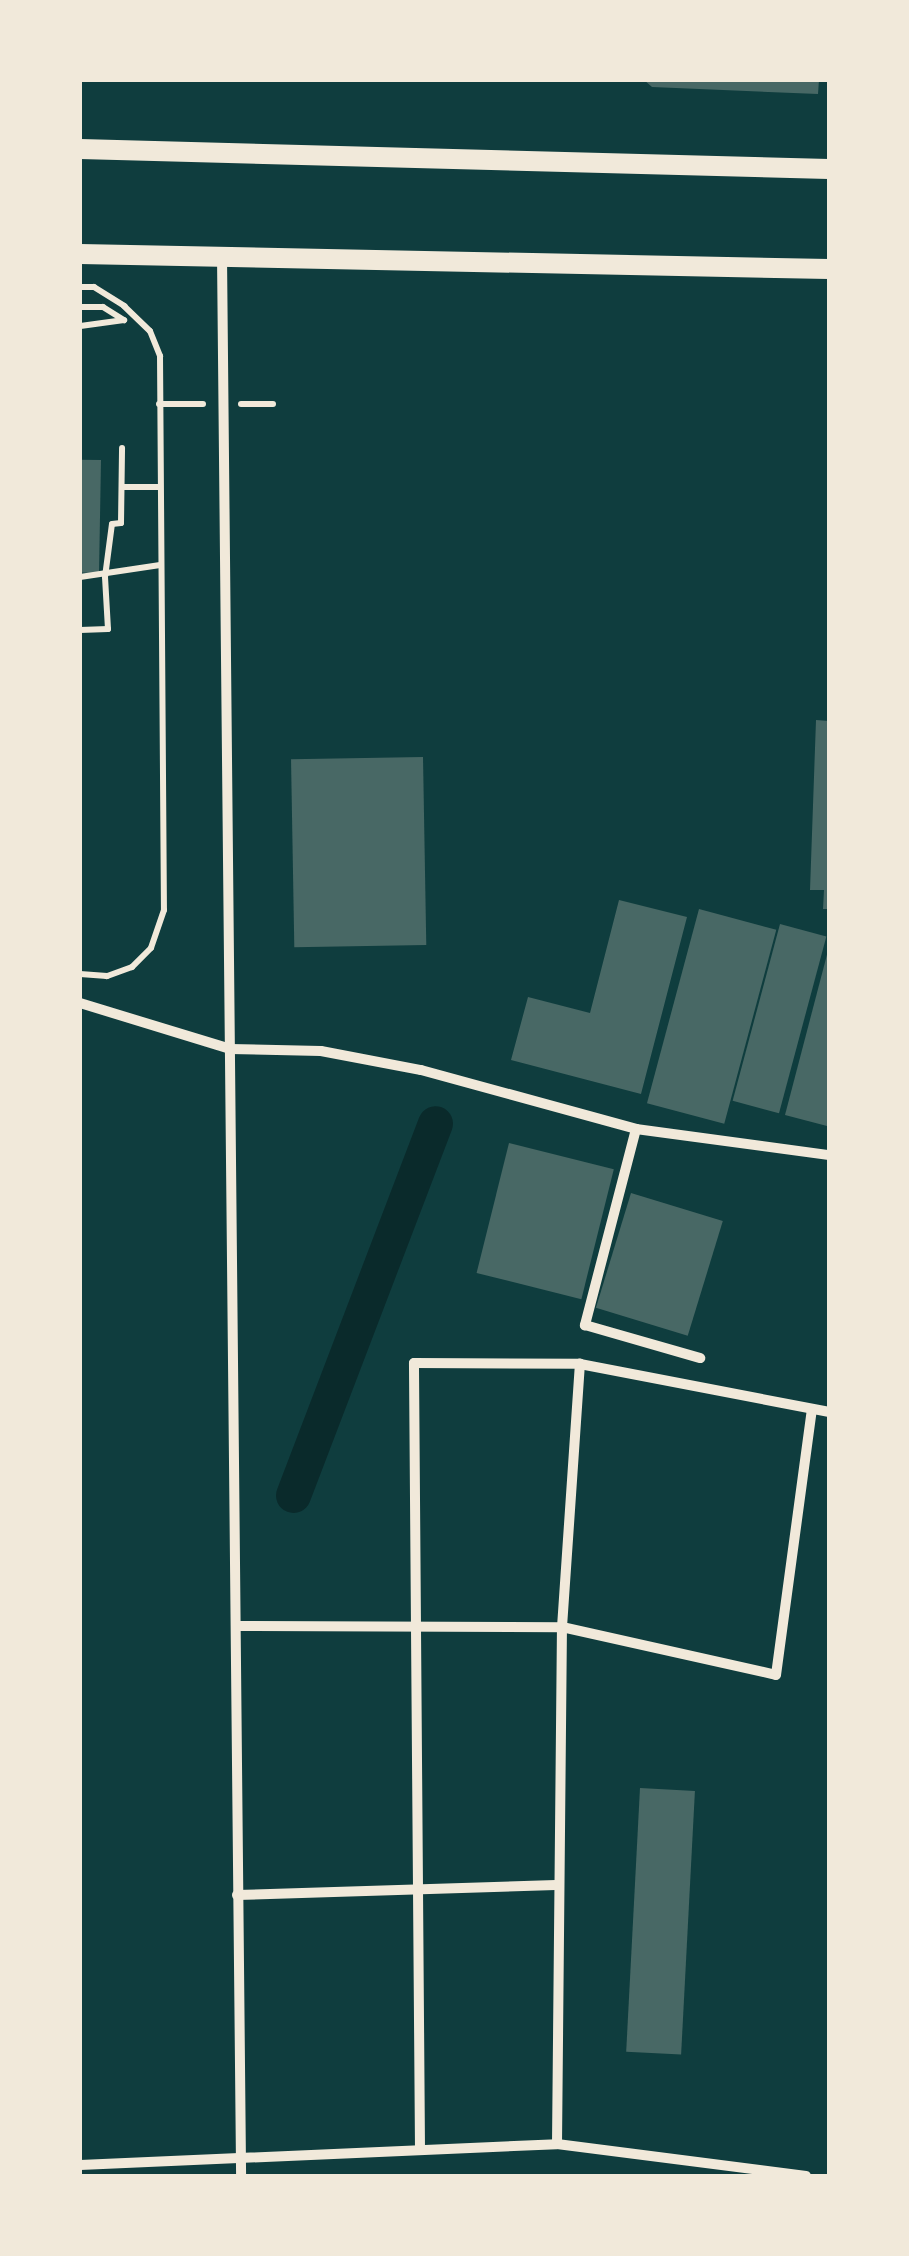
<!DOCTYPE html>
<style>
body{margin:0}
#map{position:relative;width:909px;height:2256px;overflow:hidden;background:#0f3d3e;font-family:"Open Sans",sans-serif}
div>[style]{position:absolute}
.canal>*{height:35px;margin:-17.5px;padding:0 17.5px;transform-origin:17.5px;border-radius:17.5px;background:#0a2a2b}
.building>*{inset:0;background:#486865;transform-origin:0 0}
.path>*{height:6px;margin:-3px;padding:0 3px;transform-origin:3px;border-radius:3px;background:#f1e9da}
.minor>*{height:10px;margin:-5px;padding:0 5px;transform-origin:5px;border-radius:5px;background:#f1e9da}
.secondary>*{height:20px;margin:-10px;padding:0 10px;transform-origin:10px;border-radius:10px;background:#f1e9da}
span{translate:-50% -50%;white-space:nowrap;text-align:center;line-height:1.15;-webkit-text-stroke:8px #f1e9da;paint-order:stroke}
.frame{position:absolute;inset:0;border:82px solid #f1e9da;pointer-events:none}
</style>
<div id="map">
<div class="canal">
<div style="left:293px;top:1495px;width:398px;rotate:-69.1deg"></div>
</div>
<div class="building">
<div style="clip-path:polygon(644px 80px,819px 80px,818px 94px,652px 87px)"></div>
<div style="left:101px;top:460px;width:113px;height:21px;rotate:91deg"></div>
<div style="clip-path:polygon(816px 720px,829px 721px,829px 909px,823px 909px,824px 890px,810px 890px)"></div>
<div style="left:423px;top:757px;width:188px;height:132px;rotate:89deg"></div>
<div style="clip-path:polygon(619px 900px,687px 917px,641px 1094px,511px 1060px,528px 997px,590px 1013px)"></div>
<div style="left:699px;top:909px;width:80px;height:201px;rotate:15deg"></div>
<div style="left:780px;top:924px;width:48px;height:183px;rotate:15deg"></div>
<div style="clip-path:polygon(829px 947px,829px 1118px,827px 1126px,785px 1115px)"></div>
<div style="left:509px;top:1143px;width:108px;height:134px;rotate:14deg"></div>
<div style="left:631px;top:1193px;width:96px;height:120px;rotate:17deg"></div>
<div style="left:640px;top:1788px;width:55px;height:264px;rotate:3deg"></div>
</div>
<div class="path">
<div style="left:80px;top:287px;width:14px"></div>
<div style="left:94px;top:287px;width:36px;rotate:32deg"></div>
<div style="left:124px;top:306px;width:36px;rotate:44deg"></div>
<div style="left:150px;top:331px;width:27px;rotate:68deg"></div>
<div style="left:160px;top:356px;width:554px;rotate:89.59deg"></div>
<div style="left:164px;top:910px;width:40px;rotate:108.9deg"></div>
<div style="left:151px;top:948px;width:27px;rotate:135deg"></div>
<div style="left:132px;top:967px;width:27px;rotate:160deg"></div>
<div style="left:107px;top:976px;width:27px;rotate:-176deg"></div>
<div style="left:80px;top:307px;width:23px"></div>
<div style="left:103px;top:307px;width:25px;rotate:32deg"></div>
<div style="left:124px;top:320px;width:44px;rotate:172.2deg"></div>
<div style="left:159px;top:404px;width:44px"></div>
<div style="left:241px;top:404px;width:32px"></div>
<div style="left:122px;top:487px;width:38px"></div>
<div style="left:80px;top:577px;width:81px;rotate:-8.5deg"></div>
<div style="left:80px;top:630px;width:28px;rotate:-2deg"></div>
<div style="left:108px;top:629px;width:52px;rotate:-93.3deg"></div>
<div style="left:105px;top:577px;width:53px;rotate:-82.5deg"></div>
<div style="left:112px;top:524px;width:9px;rotate:-6deg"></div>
<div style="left:121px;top:523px;width:75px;rotate:-89.2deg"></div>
</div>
<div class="minor">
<div style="left:222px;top:256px;width:1920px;rotate:89.43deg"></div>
<div style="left:80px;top:1003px;width:157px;rotate:17deg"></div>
<div style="left:230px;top:1049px;width:91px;rotate:1.3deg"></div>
<div style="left:321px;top:1051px;width:102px;rotate:10.8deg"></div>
<div style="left:421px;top:1070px;width:223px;rotate:15.3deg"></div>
<div style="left:636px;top:1129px;width:195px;rotate:7.7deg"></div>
<div style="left:636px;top:1129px;width:203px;rotate:104.6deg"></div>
<div style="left:585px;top:1325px;width:120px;rotate:16deg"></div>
<div style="left:238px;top:1626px;width:324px;rotate:0.2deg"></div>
<div style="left:562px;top:1627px;width:264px;rotate:-86.1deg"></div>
<div style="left:580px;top:1364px;width:254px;rotate:10.9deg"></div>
<div style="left:237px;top:1895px;width:319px;rotate:-1.8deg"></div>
<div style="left:557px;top:2144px;width:517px;rotate:-89.45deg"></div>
<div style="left:562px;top:1627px;width:219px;rotate:12.6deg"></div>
<div style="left:776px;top:1675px;width:268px;rotate:-82.3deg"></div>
<div style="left:420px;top:2149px;width:786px;rotate:-90.44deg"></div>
<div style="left:414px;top:1363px;width:166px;rotate:0.3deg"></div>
<div style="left:80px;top:2165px;width:477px;rotate:-2.5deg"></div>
<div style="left:557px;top:2144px;width:251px;rotate:7.3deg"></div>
</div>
<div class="secondary">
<div style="left:80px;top:149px;width:749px;rotate:1.53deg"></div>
<div style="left:80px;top:254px;width:749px;rotate:1.15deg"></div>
</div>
<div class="frame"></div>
</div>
